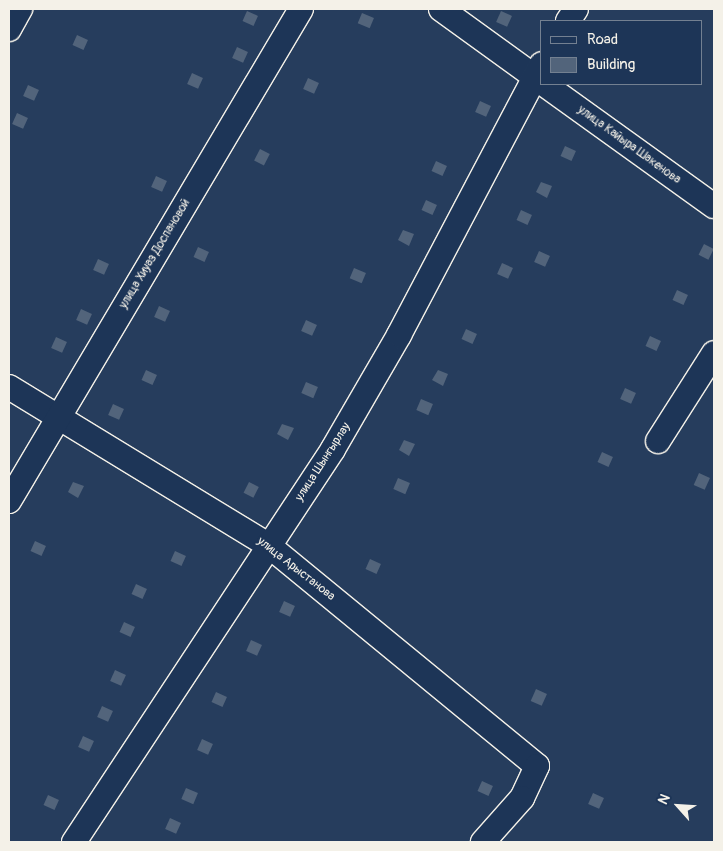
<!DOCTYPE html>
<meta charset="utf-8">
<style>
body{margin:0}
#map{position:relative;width:723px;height:851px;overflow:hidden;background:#263d5d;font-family:Pangolin,sans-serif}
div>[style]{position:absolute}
.building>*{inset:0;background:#52647b;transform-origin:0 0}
.roads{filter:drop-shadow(1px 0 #f4f1e8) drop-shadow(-1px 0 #f4f1e8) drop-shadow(0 1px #f4f1e8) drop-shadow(0 -1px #f4f1e8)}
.minor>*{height:24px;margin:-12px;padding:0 12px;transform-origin:12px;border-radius:12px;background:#1d3557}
span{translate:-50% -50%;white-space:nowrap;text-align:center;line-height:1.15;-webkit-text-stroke:4px #1d3557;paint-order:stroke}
.street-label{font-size:12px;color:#f4f1e8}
.frame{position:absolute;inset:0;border:10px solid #f4f1e8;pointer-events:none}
.legend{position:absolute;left:540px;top:20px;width:162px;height:65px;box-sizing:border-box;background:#1d3557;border:1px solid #738091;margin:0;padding:6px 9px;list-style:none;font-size:15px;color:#f4f1e8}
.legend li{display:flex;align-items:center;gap:10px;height:25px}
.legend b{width:25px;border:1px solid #738091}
.north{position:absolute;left:653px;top:781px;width:50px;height:50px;-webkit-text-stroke:4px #1d3557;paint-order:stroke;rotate:296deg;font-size:14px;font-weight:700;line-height:20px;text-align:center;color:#f4f1e8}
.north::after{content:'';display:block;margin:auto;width:18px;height:22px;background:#f4f1e8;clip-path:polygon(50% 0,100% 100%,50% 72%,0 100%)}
</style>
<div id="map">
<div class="building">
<div style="left:247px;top:11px;width:12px;height:11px;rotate:24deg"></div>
<div style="left:501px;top:11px;width:12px;height:12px;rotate:24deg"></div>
<div style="left:362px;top:13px;width:13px;height:11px;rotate:23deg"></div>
<div style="left:77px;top:35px;width:12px;height:11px;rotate:24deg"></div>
<div style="left:237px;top:47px;width:12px;height:12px;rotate:24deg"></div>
<div style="left:192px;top:73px;width:12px;height:12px;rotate:24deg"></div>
<div style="left:308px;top:78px;width:12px;height:12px;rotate:24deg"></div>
<div style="left:28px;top:85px;width:12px;height:12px;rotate:24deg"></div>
<div style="left:480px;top:101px;width:12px;height:12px;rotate:24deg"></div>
<div style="left:17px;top:113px;width:12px;height:12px;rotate:24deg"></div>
<div style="left:565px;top:146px;width:12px;height:11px;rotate:24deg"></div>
<div style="left:260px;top:149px;width:11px;height:13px;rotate:27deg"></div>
<div style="left:436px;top:161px;width:12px;height:11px;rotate:24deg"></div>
<div style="left:156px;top:176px;width:12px;height:12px;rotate:24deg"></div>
<div style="clip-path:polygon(541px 182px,552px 186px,547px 198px,536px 192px)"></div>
<div style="left:426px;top:200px;width:12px;height:11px;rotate:24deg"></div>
<div style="left:521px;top:210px;width:12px;height:11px;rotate:24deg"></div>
<div style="clip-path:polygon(403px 230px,414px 234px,409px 246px,398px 240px)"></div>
<div style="left:704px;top:244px;width:11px;height:12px;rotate:27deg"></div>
<div style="left:198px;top:247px;width:12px;height:11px;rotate:24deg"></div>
<div style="left:539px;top:251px;width:12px;height:12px;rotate:24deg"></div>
<div style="left:98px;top:259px;width:12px;height:12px;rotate:24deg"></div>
<div style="left:502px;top:263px;width:12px;height:12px;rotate:24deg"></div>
<div style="left:354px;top:268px;width:13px;height:11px;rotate:23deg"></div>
<div style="left:677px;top:290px;width:12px;height:11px;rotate:24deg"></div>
<div style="left:159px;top:306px;width:12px;height:12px;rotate:24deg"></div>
<div style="left:81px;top:309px;width:12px;height:12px;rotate:24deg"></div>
<div style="left:306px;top:320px;width:12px;height:12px;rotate:24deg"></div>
<div style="left:466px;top:329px;width:12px;height:11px;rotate:24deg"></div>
<div style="left:650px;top:336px;width:12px;height:11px;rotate:24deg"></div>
<div style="left:56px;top:337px;width:12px;height:12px;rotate:24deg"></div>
<div style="left:146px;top:370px;width:12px;height:11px;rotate:24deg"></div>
<div style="clip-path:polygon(438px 370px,448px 374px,443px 386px,432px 380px)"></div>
<div style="left:306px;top:382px;width:13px;height:12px;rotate:23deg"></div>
<div style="left:625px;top:388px;width:12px;height:12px;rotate:24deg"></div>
<div style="left:421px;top:399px;width:13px;height:12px;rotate:23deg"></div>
<div style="left:113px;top:404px;width:12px;height:12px;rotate:24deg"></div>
<div style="clip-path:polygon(282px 424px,294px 428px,288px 440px,277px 434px)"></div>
<div style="clip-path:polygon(404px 440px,415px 444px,409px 456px,399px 450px)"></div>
<div style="left:602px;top:452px;width:12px;height:11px;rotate:24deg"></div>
<div style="left:699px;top:473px;width:12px;height:13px;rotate:24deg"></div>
<div style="left:398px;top:478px;width:13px;height:12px;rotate:23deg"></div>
<div style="clip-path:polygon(73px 482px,84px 486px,78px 498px,68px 492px)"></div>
<div style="left:249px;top:482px;width:11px;height:12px;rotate:27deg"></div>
<div style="left:35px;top:541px;width:12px;height:11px;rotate:24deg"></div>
<div style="left:175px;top:551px;width:12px;height:11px;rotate:24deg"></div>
<div style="left:370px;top:559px;width:12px;height:11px;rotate:24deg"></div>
<div style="left:136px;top:584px;width:12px;height:11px;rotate:24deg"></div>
<div style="left:284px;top:601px;width:12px;height:12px;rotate:24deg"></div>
<div style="left:124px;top:622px;width:12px;height:11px;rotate:24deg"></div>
<div style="left:251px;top:640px;width:12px;height:12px;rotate:24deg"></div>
<div style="left:115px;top:670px;width:12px;height:12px;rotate:24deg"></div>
<div style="left:536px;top:689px;width:12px;height:13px;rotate:24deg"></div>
<div style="left:216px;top:692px;width:12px;height:11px;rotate:24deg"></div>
<div style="left:102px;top:706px;width:12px;height:12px;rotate:24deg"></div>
<div style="left:83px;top:736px;width:12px;height:12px;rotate:24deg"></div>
<div style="left:202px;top:739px;width:12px;height:12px;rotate:24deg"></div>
<div style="left:482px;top:781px;width:12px;height:11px;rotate:24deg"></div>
<div style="left:186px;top:788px;width:13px;height:12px;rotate:23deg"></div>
<div style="left:593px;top:793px;width:12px;height:12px;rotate:24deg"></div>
<div style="left:48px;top:795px;width:12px;height:11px;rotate:24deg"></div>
<div style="left:170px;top:818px;width:12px;height:12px;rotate:24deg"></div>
</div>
<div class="roads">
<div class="minor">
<div style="left:441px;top:9px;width:125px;rotate:35.9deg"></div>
<div style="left:568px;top:21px;width:14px;rotate:-56deg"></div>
<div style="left:9px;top:29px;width:23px;rotate:-61deg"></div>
<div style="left:544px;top:84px;width:209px;rotate:35.7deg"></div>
<div style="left:9px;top:387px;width:303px;rotate:31.4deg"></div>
<div style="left:268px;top:545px;width:348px;rotate:39.4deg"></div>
<div style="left:537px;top:766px;width:35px;rotate:115deg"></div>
<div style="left:522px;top:798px;width:59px;rotate:131.6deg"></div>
<div style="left:658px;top:441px;width:104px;rotate:-57.5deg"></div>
<div style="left:9px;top:501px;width:572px;rotate:-59.31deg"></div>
<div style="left:74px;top:842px;width:471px;rotate:-56.6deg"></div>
<div style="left:333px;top:449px;width:132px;rotate:-59.9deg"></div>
<div style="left:399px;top:335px;width:306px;rotate:-62.2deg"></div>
</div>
</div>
<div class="street-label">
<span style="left:629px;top:145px;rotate:36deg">улица Кайыра Шакенова</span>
<span style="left:155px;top:254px;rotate:-59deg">улица Хиуаз Доспановой</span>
<span style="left:323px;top:462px;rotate:-57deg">улица Шынгырлау</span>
<span style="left:296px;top:569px;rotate:38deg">улица Арыстанова</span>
</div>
<div class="frame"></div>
<ul class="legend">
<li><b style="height:6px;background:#1d3557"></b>Road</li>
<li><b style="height:14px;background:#52647b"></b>Building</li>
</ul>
<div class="north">N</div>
</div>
